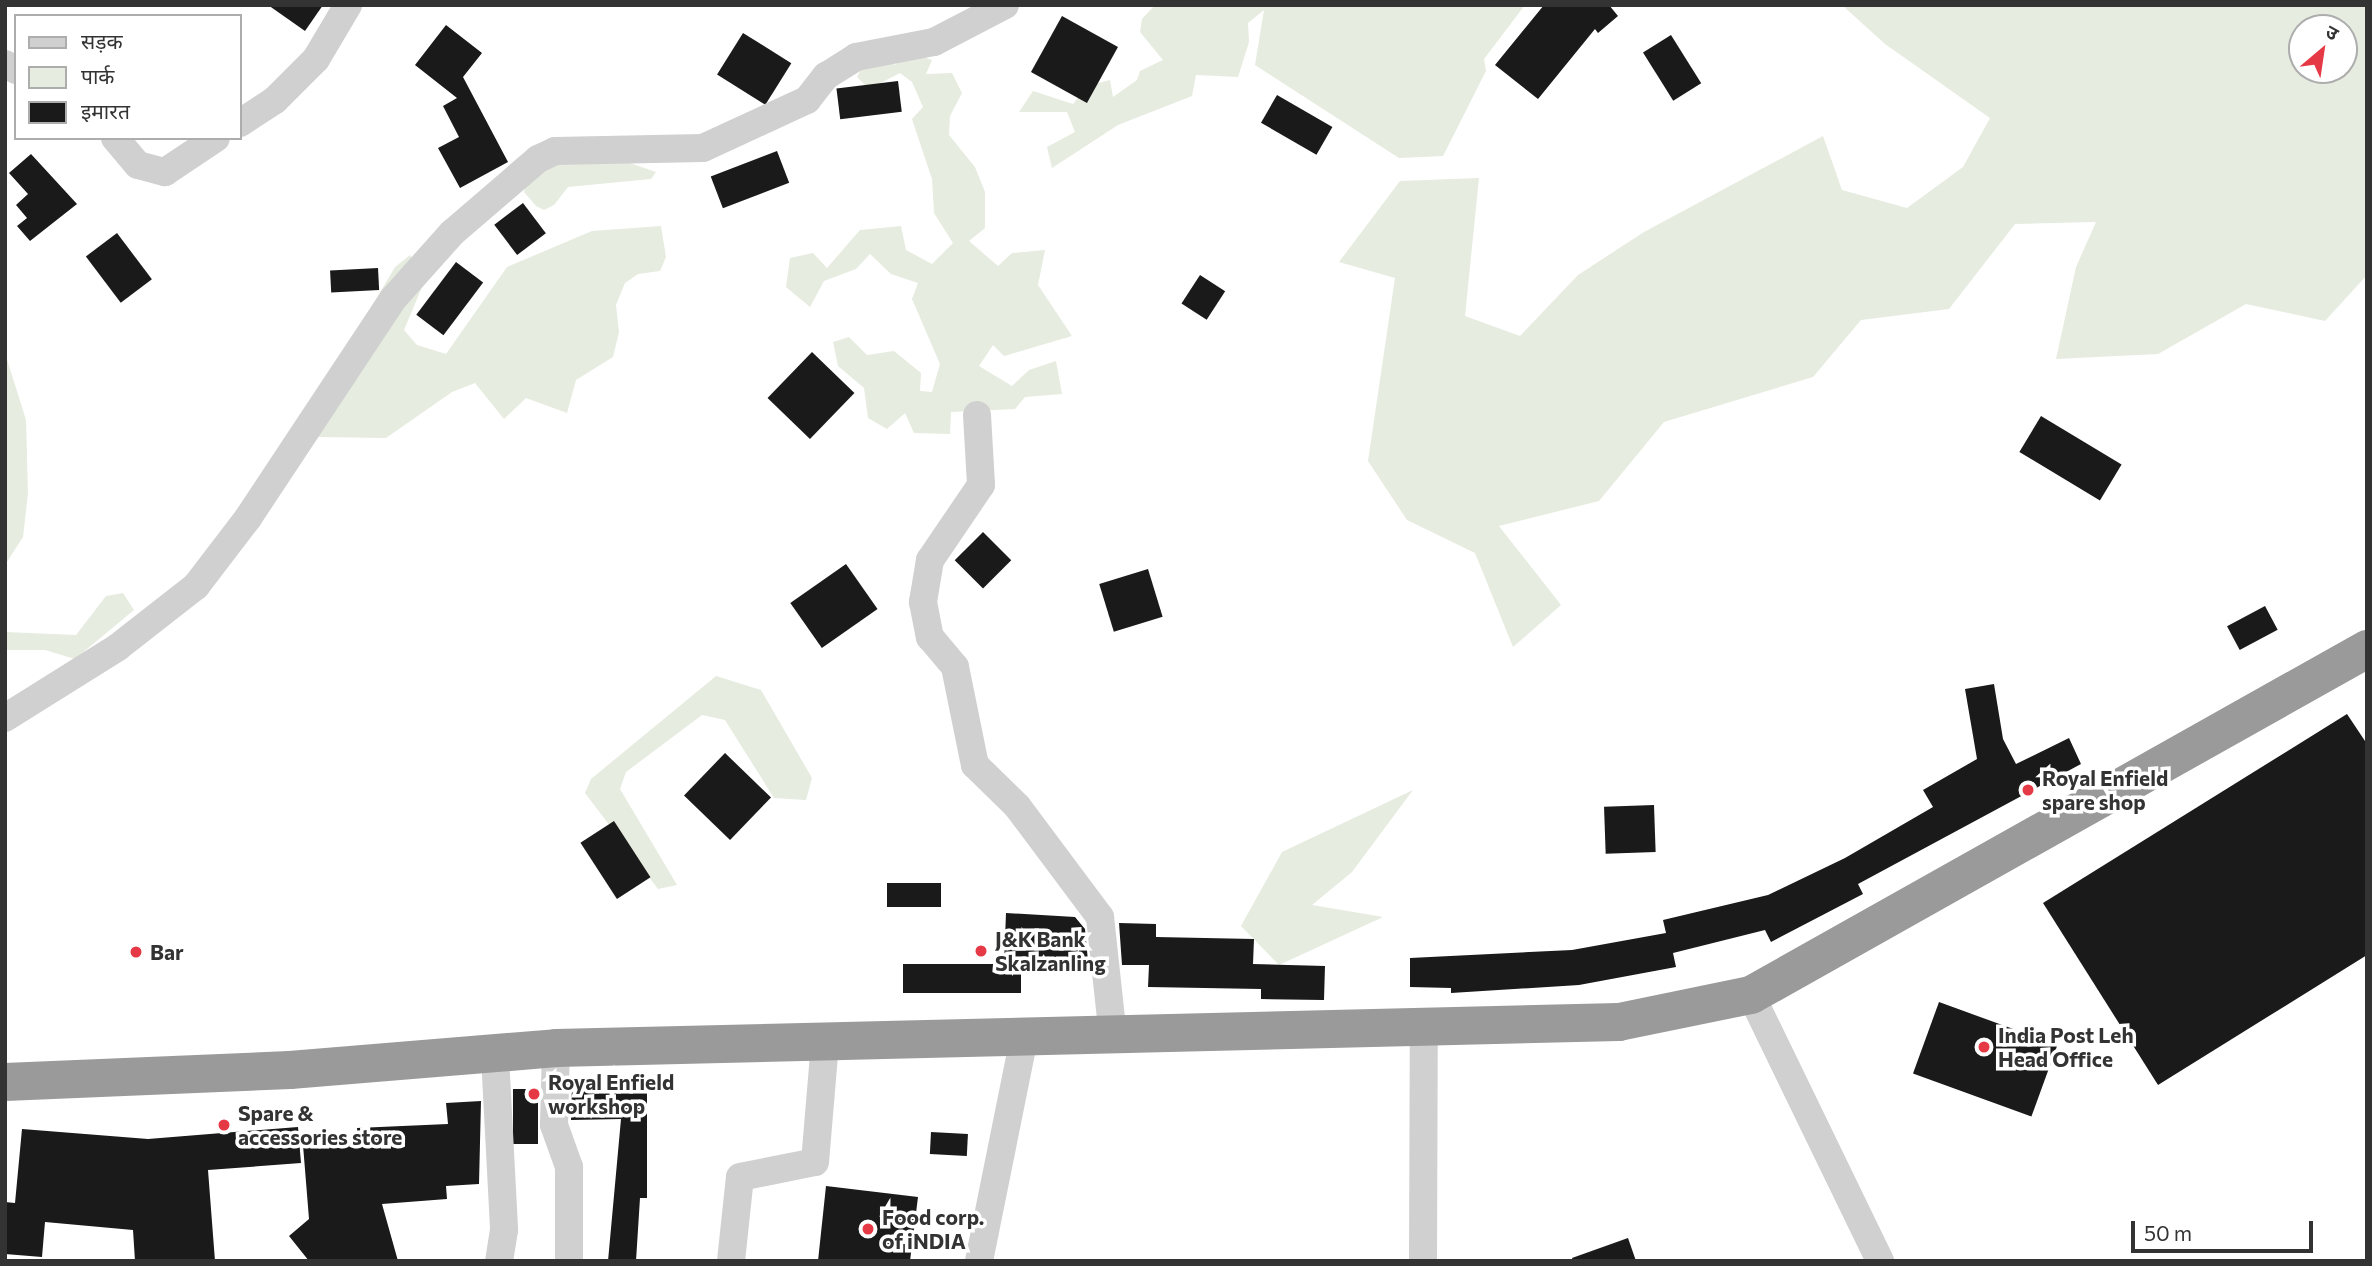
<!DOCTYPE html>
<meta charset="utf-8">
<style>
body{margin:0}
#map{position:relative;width:2372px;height:1266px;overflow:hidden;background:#fff;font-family:Commissioner,"Noto Sans Devanagari",sans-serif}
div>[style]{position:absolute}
.green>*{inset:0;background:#e6ecdf}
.building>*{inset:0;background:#1a1a1a;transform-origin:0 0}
.minor>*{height:28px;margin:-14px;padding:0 14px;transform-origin:14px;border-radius:14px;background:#d0d0d0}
.highway>*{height:38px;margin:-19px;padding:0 19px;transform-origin:19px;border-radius:19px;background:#9a9a9a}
.dots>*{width:19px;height:19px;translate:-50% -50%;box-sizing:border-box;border:4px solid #fff;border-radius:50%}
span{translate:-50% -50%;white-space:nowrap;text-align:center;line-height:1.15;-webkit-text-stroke:7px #fff;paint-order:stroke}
.poi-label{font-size:21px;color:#333;font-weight:700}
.left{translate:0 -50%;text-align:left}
.frame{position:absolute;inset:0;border:7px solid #333;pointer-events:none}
.legend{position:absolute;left:14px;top:14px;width:228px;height:126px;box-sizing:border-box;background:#fff;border:2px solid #adadad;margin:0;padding:9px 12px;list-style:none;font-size:21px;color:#333}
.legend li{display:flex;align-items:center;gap:14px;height:35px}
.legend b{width:35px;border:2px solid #adadad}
.north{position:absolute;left:2288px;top:14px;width:70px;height:70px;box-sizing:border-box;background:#fff;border:2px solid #adadad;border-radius:50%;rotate:29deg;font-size:19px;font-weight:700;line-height:28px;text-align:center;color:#333}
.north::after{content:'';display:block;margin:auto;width:24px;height:32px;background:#e63946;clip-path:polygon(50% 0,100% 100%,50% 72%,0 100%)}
.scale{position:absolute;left:2131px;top:1221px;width:182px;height:32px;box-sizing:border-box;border:4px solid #333;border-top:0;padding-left:9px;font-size:21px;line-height:24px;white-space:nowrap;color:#333;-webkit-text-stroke:5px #fff;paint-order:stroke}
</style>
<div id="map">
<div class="green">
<div style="clip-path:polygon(1155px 5px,1525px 5px,1484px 59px,1486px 71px,1443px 156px,1399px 158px,1255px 65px,1264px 10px,1248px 23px,1249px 42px,1238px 77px,1196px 75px,1192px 96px,1118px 125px,1052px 168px,1047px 147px,1075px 132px,1067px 112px,1019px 112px,1033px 91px,1073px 104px,1087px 86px,1110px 80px,1113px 97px,1137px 80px,1140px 71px,1163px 60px,1140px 32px,1142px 19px)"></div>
<div style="clip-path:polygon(evenodd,1842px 5px,2367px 5px,2367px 275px,2325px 321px,2246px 304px,2158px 354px,2056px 359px,2076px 267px,2096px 222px,2015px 224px,1949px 309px,1861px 320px,1813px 377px,1664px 422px,1599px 501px,1499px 526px,1561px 605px,1513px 647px,1475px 553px,1407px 520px,1368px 461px,1395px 278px,1339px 262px,1400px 181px,1479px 178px,1465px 316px,1520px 336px,1578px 275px,1644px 232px,1823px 136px,1842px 190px,1907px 208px,1963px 167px,1990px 118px,1885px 44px,1842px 5px,2302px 28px,2344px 28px,2344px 70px,2302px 70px,2302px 28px)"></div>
<div style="clip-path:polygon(913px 53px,932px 60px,926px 74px,952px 73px,962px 93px,950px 116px,949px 135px,975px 167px,985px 192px,985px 228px,969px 241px,998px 266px,1012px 253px,1045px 250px,1038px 285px,1072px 336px,1004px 356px,993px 345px,979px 366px,1012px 386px,1029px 370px,1056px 361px,1062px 394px,1025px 397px,1015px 409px,951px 412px,950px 434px,914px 433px,905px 413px,887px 429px,868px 418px,864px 388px,838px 366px,833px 342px,849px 337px,867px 355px,894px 351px,921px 373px,920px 391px,932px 392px,940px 364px,912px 299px,918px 283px,891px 274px,870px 254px,856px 269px,824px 281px,810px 307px,786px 287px,790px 258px,813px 253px,827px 268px,860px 230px,901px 226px,906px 250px,932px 264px,953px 243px,934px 213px,932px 179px,912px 119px,923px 107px,912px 82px,900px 73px,869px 89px,857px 77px,865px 62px,891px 57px,894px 65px)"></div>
<div style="clip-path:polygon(574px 159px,624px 161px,656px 172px,651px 179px,568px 187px,554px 205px,544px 210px,536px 206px,524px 192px,526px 185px,547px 169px)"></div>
<div style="clip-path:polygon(661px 226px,666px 257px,660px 271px,638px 274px,625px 283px,616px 305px,619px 332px,613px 357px,576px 380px,567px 413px,526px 398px,504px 419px,475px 383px,452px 392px,386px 438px,319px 437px,303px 423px,395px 267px,410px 255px,425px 280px,404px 330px,417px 345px,446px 354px,507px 267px,592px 231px)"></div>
<div style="clip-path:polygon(5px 353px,26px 420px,28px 493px,23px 537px,5px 565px)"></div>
<div style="clip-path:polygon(123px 593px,134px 610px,75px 659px,45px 650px,5px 650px,5px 632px,76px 635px,106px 596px)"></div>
<div style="clip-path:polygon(716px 676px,761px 690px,812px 778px,806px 800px,774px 798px,725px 720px,702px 715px,626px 772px,620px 789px,677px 885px,658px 889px,585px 793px,591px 779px)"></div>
<div style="clip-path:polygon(1413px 790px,1352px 872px,1312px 905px,1383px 917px,1279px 965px,1241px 926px,1282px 852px)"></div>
</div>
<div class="building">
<div style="clip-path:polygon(268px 5px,323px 5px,305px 31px)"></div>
<div style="clip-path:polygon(1544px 5px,1609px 5px,1618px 16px,1598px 33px,1595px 29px,1538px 99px,1495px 65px)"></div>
<div style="left:1062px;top:16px;width:64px;height:64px;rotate:29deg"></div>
<div style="clip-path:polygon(446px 25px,482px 53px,463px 77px,508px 162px,460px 188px,438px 148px,459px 137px,443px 106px,457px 98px,415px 65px)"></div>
<div style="left:743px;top:33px;width:57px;height:49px;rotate:32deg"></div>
<div style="left:1671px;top:35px;width:57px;height:33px;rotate:58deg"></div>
<div style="left:898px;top:81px;width:31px;height:62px;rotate:83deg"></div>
<div style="left:1277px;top:95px;width:64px;height:32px;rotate:30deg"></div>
<div style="left:777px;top:151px;width:34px;height:71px;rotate:69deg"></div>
<div style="clip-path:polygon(31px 154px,77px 204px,30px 241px,17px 226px,27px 218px,16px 205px,28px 194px,9px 173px)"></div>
<div style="left:523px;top:203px;width:38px;height:36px;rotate:53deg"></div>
<div style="left:117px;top:233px;width:58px;height:39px;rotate:53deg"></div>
<div style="left:456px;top:262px;width:34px;height:66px;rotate:37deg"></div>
<div style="left:378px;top:268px;width:22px;height:48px;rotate:87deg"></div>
<div style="left:1200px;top:275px;width:30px;height:34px;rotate:33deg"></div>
<div style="left:812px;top:352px;width:59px;height:64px;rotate:44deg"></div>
<div style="left:2041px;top:416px;width:94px;height:42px;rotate:31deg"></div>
<div style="left:983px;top:532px;width:40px;height:40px;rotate:45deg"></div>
<div style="left:846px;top:564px;width:55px;height:68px;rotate:55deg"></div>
<div style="left:1148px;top:569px;width:50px;height:51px;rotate:73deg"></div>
<div style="left:2265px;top:606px;width:27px;height:43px;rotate:62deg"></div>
<div style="clip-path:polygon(1994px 684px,2003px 739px,2016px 764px,2069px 738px,2081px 764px,1858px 884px,1863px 894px,1771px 942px,1765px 930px,1673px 953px,1676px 967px,1579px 985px,1451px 993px,1451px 988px,1410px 987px,1410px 958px,1572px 950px,1666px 933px,1663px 920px,1768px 895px,1845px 858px,1933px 807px,1923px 790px,1977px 759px,1965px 689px)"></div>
<div style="clip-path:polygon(2347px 714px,2367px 744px,2367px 955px,2158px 1085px,2043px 903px)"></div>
<div style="left:725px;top:753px;width:64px;height:59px;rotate:44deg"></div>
<div style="left:1654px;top:805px;width:47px;height:50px;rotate:88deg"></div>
<div style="left:614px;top:821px;width:67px;height:40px;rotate:57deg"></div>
<div style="left:941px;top:883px;width:24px;height:54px;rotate:90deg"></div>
<div style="clip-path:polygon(1006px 913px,1075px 917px,1085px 929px,1089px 972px,1021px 968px,1021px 993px,903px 993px,903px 964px,1004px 964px)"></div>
<div style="clip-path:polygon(1119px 923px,1156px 924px,1156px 937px,1254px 939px,1253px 964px,1325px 966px,1324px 1000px,1261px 999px,1261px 989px,1148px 987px,1149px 965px,1122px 965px)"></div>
<div style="left:1939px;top:1002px;width:126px;height:76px;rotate:20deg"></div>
<div style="clip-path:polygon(647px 1083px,647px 1198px,640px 1198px,636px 1261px,608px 1261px,621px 1119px,571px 1120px,572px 1084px)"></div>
<div style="left:513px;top:1089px;width:25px;height:55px"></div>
<div style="clip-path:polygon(481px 1101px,479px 1184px,446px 1186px,447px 1199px,382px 1204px,398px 1261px,309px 1261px,289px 1236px,309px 1219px,303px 1145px,358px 1141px,357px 1128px,448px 1124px,446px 1103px)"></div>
<div style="clip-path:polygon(298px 1127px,301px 1163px,208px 1170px,215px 1261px,135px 1261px,133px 1230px,45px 1222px,42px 1257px,5px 1254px,5px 1202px,15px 1203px,22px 1129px,148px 1139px)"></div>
<div style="left:931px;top:1132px;width:37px;height:22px;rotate:3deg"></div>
<div style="clip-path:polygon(826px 1186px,918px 1197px,910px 1261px,818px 1261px)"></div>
<div style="clip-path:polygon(1628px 1238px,1636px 1261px,1573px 1261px,1572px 1258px)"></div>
</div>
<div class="minor">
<div style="left:5px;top:64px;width:13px;rotate:29deg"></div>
<div style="left:240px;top:123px;width:42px;rotate:-33.3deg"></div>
<div style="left:275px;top:100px;width:58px;rotate:-45deg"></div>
<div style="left:316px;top:59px;width:63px;rotate:-59.3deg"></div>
<div style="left:115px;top:138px;width:35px;rotate:50deg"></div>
<div style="left:138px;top:165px;width:28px;rotate:15deg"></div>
<div style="left:165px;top:172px;width:61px;rotate:-33.7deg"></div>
<div style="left:977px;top:415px;width:70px;rotate:86.7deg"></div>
<div style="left:981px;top:485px;width:91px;rotate:124.2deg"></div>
<div style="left:930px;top:560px;width:43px;rotate:99.5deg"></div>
<div style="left:923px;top:602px;width:36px;rotate:79deg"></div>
<div style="left:930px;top:637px;width:39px;rotate:50deg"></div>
<div style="left:955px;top:667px;width:100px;rotate:78.5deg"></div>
<div style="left:975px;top:765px;width:59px;rotate:44.3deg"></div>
<div style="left:1017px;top:806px;width:139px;rotate:53.2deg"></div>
<div style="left:1100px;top:917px;width:120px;rotate:83.8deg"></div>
<div style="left:5px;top:718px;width:133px;rotate:-32.1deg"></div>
<div style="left:118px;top:647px;width:99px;rotate:-38deg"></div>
<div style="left:196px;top:586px;width:86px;rotate:-52.6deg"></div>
<div style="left:248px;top:518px;width:263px;rotate:-56.5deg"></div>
<div style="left:393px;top:299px;width:89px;rotate:-48.2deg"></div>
<div style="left:452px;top:233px;width:113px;rotate:-40.7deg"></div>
<div style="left:538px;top:159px;width:19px;rotate:-25deg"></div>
<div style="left:555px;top:151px;width:148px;rotate:-1.2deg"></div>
<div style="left:703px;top:148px;width:115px;rotate:-24.8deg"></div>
<div style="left:807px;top:100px;width:31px;rotate:-52deg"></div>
<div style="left:826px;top:76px;width:36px;rotate:-32deg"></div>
<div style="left:856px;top:57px;width:79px;rotate:-10.9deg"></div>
<div style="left:934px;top:42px;width:80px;rotate:-27.5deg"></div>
<div style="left:1751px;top:995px;width:296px;rotate:64.1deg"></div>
<div style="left:556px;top:1048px;width:77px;rotate:91.5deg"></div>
<div style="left:554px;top:1125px;width:45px;rotate:70.3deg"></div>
<div style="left:569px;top:1167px;width:94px;rotate:90deg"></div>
<div style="left:495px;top:1056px;width:174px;rotate:87deg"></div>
<div style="left:504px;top:1230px;width:31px;rotate:99deg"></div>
<div style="left:731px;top:1261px;width:84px;rotate:-83.9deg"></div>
<div style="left:740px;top:1177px;width:76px;rotate:-11.3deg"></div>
<div style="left:815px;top:1162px;width:120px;rotate:-85.2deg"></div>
<div style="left:979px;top:1261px;width:227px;rotate:-78.6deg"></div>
<div style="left:1423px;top:1261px;width:232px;rotate:-89.8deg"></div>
</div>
<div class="highway">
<div style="left:5px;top:1082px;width:285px;rotate:-2.4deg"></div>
<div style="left:290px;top:1070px;width:267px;rotate:-4.7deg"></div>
<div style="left:556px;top:1048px;width:1063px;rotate:-1.4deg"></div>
<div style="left:1619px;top:1022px;width:135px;rotate:-11.6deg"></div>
<div style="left:1751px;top:995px;width:707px;rotate:-29.32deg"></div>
</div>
<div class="dots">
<div style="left:2028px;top:790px;background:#e63946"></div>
<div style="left:981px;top:951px;background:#e63946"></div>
<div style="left:136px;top:952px;background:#e63946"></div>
<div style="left:1984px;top:1047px;background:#e63946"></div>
<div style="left:534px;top:1094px;background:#e63946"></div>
<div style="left:224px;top:1125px;background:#e63946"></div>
<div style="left:868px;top:1229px;background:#e63946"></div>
</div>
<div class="poi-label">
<span class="left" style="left:2042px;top:790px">Royal Enfield<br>spare shop</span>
<span class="left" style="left:995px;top:951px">J&amp;K Bank<br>Skalzanling</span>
<span class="left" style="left:150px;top:952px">Bar</span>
<span class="left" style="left:1998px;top:1047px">India Post Leh<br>Head Office</span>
<span class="left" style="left:548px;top:1094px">Royal Enfield<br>workshop</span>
<span class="left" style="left:238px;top:1125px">Spare &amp;<br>accessories store</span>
<span class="left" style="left:882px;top:1229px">Food corp.<br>of iNDIA</span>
</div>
<div class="frame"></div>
<ul class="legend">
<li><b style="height:9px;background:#d0d0d0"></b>सड़क</li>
<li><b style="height:19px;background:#e6ecdf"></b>पार्क</li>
<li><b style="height:19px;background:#1a1a1a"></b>इमारत</li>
</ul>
<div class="north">उ</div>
<div class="scale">50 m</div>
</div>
